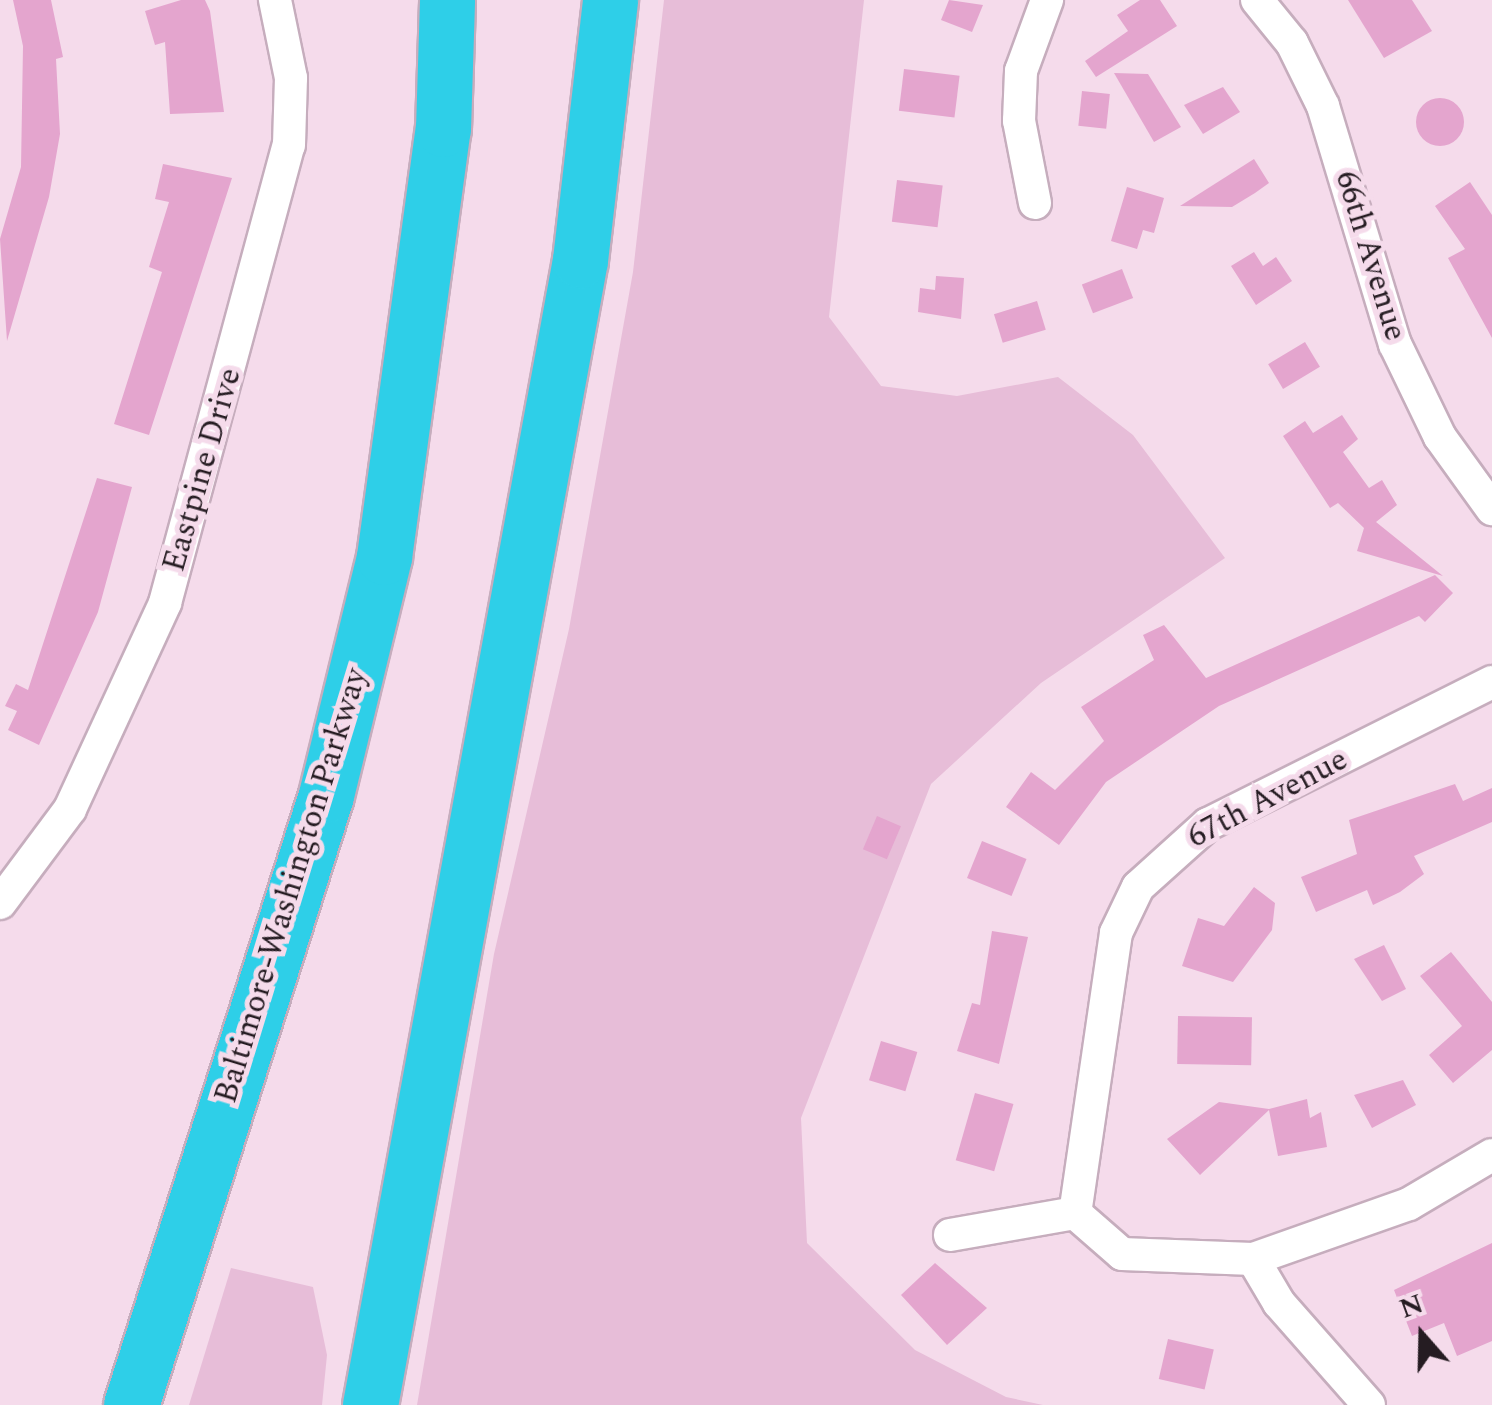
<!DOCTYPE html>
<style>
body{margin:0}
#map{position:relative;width:1492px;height:1405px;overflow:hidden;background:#f5dbeb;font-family:Spectral,serif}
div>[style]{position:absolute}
.green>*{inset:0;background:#e7bdd8}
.building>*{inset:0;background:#e4a5ce;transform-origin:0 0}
.round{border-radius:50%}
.roads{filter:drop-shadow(2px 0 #c6adbd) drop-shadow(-2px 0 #c6adbd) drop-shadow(0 2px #c6adbd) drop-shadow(0 -2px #c6adbd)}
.minor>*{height:32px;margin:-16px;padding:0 16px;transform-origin:16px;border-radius:16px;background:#fff}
.motorway>*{height:55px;margin:-27.5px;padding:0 27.5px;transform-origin:27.5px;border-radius:27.5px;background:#2ecfe8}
span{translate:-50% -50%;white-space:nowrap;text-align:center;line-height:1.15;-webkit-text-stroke:10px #f5dbeb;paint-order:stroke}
.street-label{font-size:32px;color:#251c22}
.north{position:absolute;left:1372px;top:1285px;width:100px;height:100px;-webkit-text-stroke:8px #f5dbeb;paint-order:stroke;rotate:340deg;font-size:28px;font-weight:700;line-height:40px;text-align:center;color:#251c22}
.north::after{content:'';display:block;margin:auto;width:35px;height:45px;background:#251c22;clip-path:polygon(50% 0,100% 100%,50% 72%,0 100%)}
</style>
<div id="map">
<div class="green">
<div style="clip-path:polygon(664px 0,864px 0,829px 317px,881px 386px,957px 396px,1058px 377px,1133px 435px,1225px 558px,1041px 683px,931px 784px,801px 1118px,807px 1243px,915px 1350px,1006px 1397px,1043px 1405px,417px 1405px,494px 954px,569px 629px,633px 272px)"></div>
<div style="clip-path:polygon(231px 1268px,313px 1287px,327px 1355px,322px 1405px,189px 1405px)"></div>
</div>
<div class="building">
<div style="clip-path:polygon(13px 0,51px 0,63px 57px,56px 59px,60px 134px,49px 197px,7px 341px,0 239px,21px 167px,23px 46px)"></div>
<div style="clip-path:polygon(181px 0,205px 0,210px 11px,224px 112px,170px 114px,165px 42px,155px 45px,145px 11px)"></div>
<div style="clip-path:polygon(949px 0,983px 5px,972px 32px,941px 20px)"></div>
<div style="clip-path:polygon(1140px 0,1160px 0,1177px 26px,1096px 77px,1085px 61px,1128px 31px,1117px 15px)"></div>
<div style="clip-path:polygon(1348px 0,1412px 0,1432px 31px,1384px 58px)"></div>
<div style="left:904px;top:69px;width:56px;height:42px;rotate:7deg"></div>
<div style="clip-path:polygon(1114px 73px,1148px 74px,1181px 127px,1154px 142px)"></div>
<div style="clip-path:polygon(1223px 87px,1240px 112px,1203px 134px,1184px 105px)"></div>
<div style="left:1082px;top:91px;width:28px;height:35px;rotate:6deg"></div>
<div class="round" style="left:1416px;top:98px;width:48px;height:48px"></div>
<div style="clip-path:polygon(1254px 159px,1269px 183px,1255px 193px,1232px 207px,1180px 206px)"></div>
<div style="clip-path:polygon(163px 164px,232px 178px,149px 435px,114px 424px,162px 272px,149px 267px,169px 202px,155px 199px)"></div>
<div style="left:897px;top:180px;width:46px;height:42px;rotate:7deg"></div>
<div style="clip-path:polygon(1470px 182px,1492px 215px,1492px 338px,1448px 258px,1465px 249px,1435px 206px)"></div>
<div style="clip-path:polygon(1127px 187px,1164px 198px,1154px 233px,1143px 230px,1137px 249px,1111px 241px)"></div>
<div style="clip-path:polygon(1254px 252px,1263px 266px,1276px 257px,1292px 281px,1256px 305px,1231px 266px)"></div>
<div style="left:1122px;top:269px;width:31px;height:43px;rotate:69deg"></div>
<div style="clip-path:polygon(936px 276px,964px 278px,961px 319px,918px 312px,920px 288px,935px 290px)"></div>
<div style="left:1037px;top:301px;width:30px;height:45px;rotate:73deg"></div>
<div style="left:1305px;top:342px;width:29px;height:43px;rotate:59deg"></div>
<div style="clip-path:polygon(1342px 415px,1358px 439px,1343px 452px,1369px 488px,1382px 480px,1397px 505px,1376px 522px,1443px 576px,1357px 551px,1364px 528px,1338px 503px,1330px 508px,1283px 436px,1305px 421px,1313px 433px)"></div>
<div style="clip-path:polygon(97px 478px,132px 487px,98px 612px,39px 745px,8px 730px,17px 711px,5px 706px,16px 684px,28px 690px)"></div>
<div style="clip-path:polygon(1435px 575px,1453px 593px,1425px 622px,1419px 616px,1219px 706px,1106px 782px,1059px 845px,1006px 807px,1031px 772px,1055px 790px,1104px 741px,1081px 707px,1154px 660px,1143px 635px,1164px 625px,1206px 678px)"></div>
<div style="clip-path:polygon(1455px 784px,1463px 801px,1492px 788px,1492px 822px,1414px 856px,1424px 874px,1400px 892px,1373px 905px,1367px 890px,1316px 912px,1301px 877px,1357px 854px,1349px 820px)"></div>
<div style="left:877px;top:816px;width:26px;height:36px;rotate:23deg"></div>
<div style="left:982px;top:841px;width:48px;height:40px;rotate:22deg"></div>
<div style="clip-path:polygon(1254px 887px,1275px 903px,1272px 930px,1233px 982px,1182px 966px,1198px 918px,1224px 926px)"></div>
<div style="clip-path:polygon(992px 931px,1028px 937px,999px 1064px,957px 1051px,972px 1003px,980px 1005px)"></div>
<div style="clip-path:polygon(1384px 945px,1406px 989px,1382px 1001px,1354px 959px)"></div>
<div style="clip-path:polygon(1451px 952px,1492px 1002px,1492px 1050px,1453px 1083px,1429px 1055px,1462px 1026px,1420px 976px)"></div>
<div style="left:1178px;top:1016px;width:74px;height:48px;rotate:1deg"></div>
<div style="left:881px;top:1041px;width:38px;height:41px;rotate:17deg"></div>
<div style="clip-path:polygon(1403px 1080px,1416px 1105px,1372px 1128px,1354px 1095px)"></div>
<div style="left:975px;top:1093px;width:40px;height:70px;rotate:16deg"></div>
<div style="clip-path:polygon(1307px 1099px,1310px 1118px,1321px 1112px,1327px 1147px,1278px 1156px,1269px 1110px,1200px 1175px,1167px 1139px,1219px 1102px,1269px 1109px)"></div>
<div style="clip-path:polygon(1492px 1243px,1492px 1341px,1457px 1356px,1444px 1323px,1412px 1336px,1394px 1290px)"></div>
<div style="clip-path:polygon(935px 1263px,987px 1308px,947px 1345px,901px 1295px)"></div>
<div style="left:1168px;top:1339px;width:47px;height:41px;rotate:13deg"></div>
</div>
<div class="roads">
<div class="minor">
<div style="left:1257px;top:0;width:55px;rotate:50.9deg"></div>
<div style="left:1292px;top:43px;width:70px;rotate:63.8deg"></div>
<div style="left:1323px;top:106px;width:249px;rotate:73.2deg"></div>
<div style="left:1395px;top:344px;width:103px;rotate:64.2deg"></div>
<div style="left:1440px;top:437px;width:89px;rotate:54.2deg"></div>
<div style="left:1035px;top:203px;width:84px;rotate:-101deg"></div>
<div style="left:1019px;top:121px;width:50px;rotate:-87.7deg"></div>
<div style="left:1021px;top:71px;width:76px;rotate:-69.9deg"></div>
<div style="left:1492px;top:682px;width:318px;rotate:153.4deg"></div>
<div style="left:1208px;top:824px;width:94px;rotate:138deg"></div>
<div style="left:1138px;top:887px;width:51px;rotate:115.6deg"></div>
<div style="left:1116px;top:933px;width:283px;rotate:98.3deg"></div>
<div style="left:1075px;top:1213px;width:62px;rotate:41.1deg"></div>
<div style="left:1122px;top:1254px;width:131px;rotate:2.2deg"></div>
<div style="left:1253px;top:1259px;width:165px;rotate:-19.4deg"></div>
<div style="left:1409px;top:1204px;width:96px;rotate:-30.6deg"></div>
<div style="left:0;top:903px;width:117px;rotate:-53.3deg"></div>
<div style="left:70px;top:809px;width:227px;rotate:-65.2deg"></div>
<div style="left:165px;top:603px;width:474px;rotate:-74.9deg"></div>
<div style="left:289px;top:145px;width:67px;rotate:-88.3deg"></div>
<div style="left:291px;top:78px;width:80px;rotate:-101.6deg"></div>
<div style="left:950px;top:1235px;width:127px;rotate:-10deg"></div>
<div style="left:1253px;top:1259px;width:51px;rotate:59.4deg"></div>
<div style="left:1279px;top:1303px;width:136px;rotate:48.6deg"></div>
</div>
<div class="motorway">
<div style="left:131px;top:1405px;width:640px;rotate:-72.27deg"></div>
<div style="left:326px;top:795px;width:245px;rotate:-76.3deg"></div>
<div style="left:384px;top:557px;width:432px;rotate:-82.2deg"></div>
<div style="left:443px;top:129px;width:129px;rotate:-88.2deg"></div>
<div style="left:370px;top:1405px;width:1164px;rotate:-79.61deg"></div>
<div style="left:580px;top:260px;width:262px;rotate:-83.4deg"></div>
</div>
</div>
<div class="street-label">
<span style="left:1370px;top:256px;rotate:73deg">66th Avenue</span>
<span style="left:203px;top:470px;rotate:-74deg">Eastpine Drive</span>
<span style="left:1268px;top:799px;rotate:-28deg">67th Avenue</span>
<span style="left:292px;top:886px;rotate:-73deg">Baltimore-Washington Parkway</span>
</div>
<div class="north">N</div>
</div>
